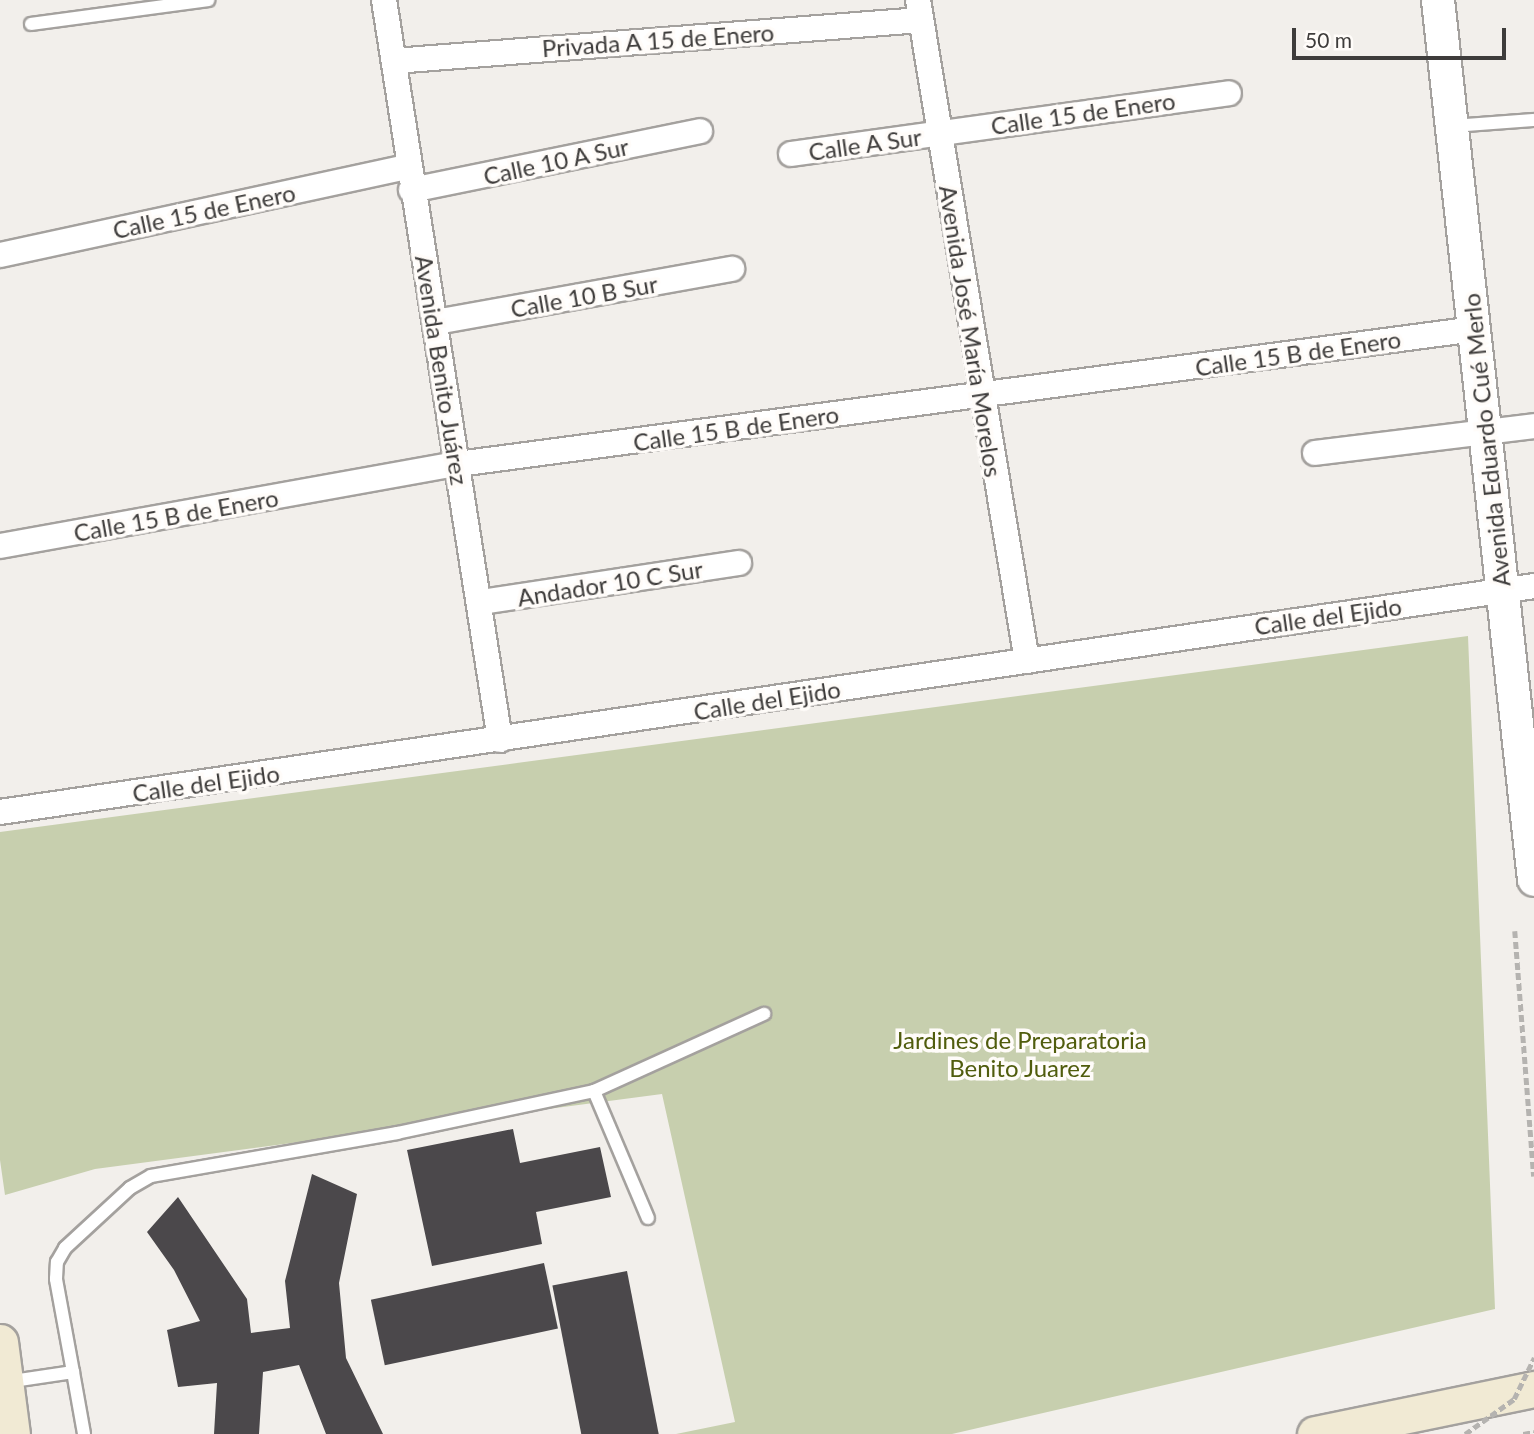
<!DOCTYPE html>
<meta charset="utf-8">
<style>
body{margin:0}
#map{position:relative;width:1534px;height:1434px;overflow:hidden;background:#f2efeb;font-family:Lato,sans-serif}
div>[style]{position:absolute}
.green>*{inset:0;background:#c7cfae}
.building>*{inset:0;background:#4b484b;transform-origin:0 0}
.path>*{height:4.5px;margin-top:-2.25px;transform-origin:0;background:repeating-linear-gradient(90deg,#b5b3b0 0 7px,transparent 0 10.5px)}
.roads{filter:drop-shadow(2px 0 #a4a19e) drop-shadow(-2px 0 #a4a19e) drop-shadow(0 2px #a4a19e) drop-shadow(0 -2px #a4a19e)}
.service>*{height:12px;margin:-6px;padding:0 6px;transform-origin:6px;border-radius:6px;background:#fff}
.minor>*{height:24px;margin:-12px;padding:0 12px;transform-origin:12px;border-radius:12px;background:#fff}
.tertiary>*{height:32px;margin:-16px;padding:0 16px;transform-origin:16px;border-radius:16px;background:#fff}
.secondary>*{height:35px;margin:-17.5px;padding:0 17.5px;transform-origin:17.5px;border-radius:17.5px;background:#f1ead4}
.path-bridge>*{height:4.5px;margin-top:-2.25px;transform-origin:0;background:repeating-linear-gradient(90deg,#b5b3b0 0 7px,transparent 0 10.5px)}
span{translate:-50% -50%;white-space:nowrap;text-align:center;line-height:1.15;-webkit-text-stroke:7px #fffcf9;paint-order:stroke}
.street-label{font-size:24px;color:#3e3c3b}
.park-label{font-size:24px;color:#505c0d}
.scale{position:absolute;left:1292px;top:28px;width:214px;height:32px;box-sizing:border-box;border:4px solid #3e3c3b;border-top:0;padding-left:9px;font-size:21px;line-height:24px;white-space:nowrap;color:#3e3c3b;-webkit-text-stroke:5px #fffcf9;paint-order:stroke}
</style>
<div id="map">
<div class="green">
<div style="clip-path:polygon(1468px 636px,1495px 1309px,952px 1434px,676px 1434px,735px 1422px,662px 1094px,95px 1169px,5px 1195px,0 1160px,0 832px)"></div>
</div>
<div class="building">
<div style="clip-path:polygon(513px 1129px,520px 1163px,600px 1147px,611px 1197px,536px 1212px,542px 1244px,432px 1266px,407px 1150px)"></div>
<div style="clip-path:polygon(312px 1174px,357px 1194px,339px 1283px,346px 1358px,383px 1434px,326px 1434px,299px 1365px,263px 1372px,259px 1434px,214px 1434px,217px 1383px,178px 1387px,167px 1330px,200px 1321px,174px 1270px,147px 1232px,178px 1197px,247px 1299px,251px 1333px,290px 1328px,285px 1281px)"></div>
<div style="left:544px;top:1263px;width:67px;height:177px;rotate:78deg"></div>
<div style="left:627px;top:1271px;width:166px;height:76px;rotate:79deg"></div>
</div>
<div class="path">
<div style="left:1515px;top:931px;width:246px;rotate:85.6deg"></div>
<div style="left:1523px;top:1434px;width:11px;rotate:-10deg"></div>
</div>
<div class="roads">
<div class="service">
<div style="left:31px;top:24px;width:179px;rotate:-7.7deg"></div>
<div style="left:1452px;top:126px;width:82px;rotate:-4.2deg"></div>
<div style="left:594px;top:1091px;width:187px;rotate:-24.4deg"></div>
<div style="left:73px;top:1372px;width:95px;rotate:-100.4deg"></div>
<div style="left:56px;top:1279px;width:17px;rotate:-87deg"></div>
<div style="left:57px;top:1262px;width:16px;rotate:-60deg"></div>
<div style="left:65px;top:1248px;width:88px;rotate:-42.7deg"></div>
<div style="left:130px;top:1188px;width:24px;rotate:-30deg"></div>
<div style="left:151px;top:1176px;width:250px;rotate:-9.9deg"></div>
<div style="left:397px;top:1133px;width:201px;rotate:-12deg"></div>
<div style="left:594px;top:1091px;width:138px;rotate:67deg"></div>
<div style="left:6px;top:1382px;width:68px;rotate:-8.5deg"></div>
<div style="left:73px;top:1372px;width:63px;rotate:79.9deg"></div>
</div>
<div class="minor">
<div style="left:384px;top:0;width:749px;rotate:81.09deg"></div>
<div style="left:918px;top:0;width:670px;rotate:80.64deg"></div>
<div style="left:394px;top:61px;width:529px;rotate:-4.45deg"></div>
<div style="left:791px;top:154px;width:442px;rotate:-7.9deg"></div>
<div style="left:411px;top:190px;width:295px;rotate:-11.5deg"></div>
<div style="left:0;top:255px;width:417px;rotate:-12.2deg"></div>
<div style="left:436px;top:322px;width:301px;rotate:-10.2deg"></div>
<div style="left:1315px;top:453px;width:221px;rotate:-7deg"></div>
<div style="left:0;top:546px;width:465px;rotate:-10.2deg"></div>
<div style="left:458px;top:464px;width:1026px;rotate:-7.56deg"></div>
<div style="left:481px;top:602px;width:261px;rotate:-8.6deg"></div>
<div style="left:0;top:812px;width:1551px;rotate:-8.38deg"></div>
</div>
<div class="tertiary">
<div style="left:1438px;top:0;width:885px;rotate:83.77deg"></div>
</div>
<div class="secondary">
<div style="left:0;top:1342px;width:93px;rotate:82.6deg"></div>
<div style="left:1315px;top:1434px;width:224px;rotate:-11.6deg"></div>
</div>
</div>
<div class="path-bridge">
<div style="left:1465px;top:1434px;width:60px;rotate:-35.5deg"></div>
<div style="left:1514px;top:1399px;width:46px;rotate:-64deg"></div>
</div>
<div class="street-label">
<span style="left:658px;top:40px;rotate:-4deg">Privada A 15 de Enero</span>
<span style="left:1083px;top:113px;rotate:-8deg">Calle 15 de Enero</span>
<span style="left:865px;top:144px;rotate:-8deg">Calle A Sur</span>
<span style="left:556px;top:161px;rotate:-12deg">Calle 10 A Sur</span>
<span style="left:204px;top:211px;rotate:-12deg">Calle 15 de Enero</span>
<span style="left:584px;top:296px;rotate:-10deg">Calle 10 B Sur</span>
<span style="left:971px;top:331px;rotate:81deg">Avenida José María Morelos</span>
<span style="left:1298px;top:353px;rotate:-8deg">Calle 15 B de Enero</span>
<span style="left:442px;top:370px;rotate:81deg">Avenida Benito Juárez</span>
<span style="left:736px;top:428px;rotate:-8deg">Calle 15 B de Enero</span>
<span style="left:1486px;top:440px;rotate:-96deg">Avenida Eduardo Cué Merlo</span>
<span style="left:176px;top:515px;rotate:-10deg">Calle 15 B de Enero</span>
<span style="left:610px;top:583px;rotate:-9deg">Andador 10 C Sur</span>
<span style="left:1328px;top:616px;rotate:-8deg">Calle del Ejido</span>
<span style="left:767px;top:700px;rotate:-9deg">Calle del Ejido</span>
<span style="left:206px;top:783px;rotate:-8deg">Calle del Ejido</span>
</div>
<div class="park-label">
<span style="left:1020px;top:1054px">Jardines de Preparatoria<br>Benito Juarez</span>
</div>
<div class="scale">50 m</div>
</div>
